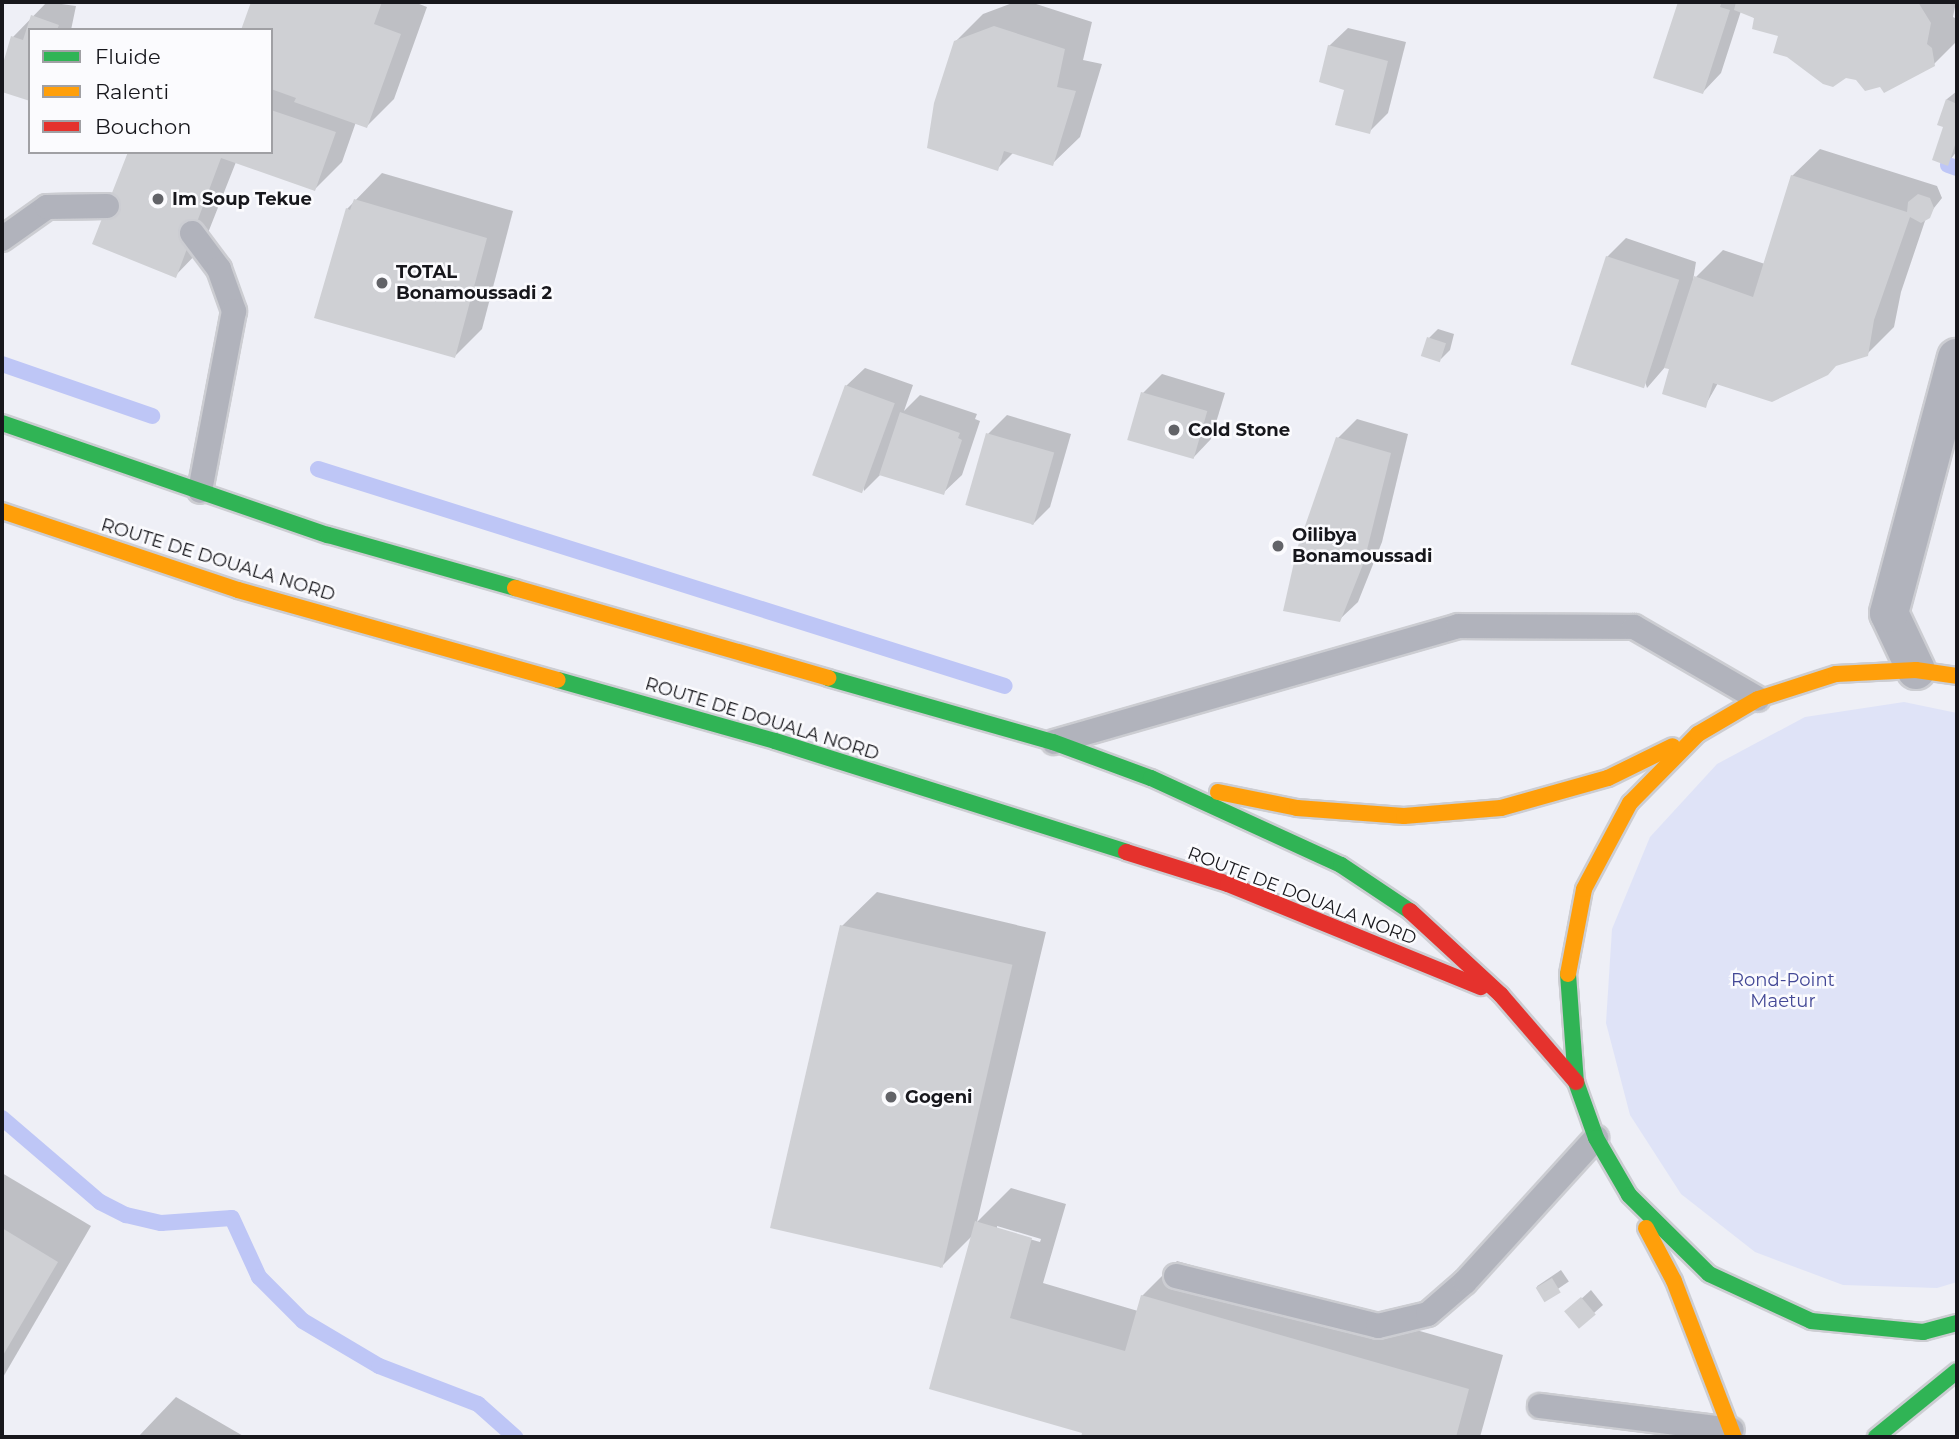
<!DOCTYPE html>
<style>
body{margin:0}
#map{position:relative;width:1959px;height:1439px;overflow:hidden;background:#eeeff6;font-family:Montserrat,sans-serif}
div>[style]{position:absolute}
.green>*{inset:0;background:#dfe3f7}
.shadow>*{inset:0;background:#0003;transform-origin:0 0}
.stream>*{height:16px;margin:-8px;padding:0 8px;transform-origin:8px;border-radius:8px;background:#bec6f6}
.building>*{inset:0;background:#cfd0d4;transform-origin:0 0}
.roads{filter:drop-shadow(2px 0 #cccdd2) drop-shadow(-2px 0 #cccdd2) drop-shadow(0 2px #cccdd2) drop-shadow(0 -2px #cccdd2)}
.lane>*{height:24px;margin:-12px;padding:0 12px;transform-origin:12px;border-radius:12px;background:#b1b3bc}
.street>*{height:38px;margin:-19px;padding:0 19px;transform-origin:19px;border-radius:19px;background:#b1b3bc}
.fast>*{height:16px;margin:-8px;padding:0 8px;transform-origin:8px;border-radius:8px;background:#30b455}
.slow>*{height:16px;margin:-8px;padding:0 8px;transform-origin:8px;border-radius:8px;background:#ff9f0a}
.jam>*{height:16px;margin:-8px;padding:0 8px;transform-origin:8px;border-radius:8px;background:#e5322d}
.dots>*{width:19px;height:19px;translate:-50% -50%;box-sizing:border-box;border:4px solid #fbfbfe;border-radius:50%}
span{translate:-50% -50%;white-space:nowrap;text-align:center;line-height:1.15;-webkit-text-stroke:5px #fbfbfe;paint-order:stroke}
.poi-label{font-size:18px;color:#17171c;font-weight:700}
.left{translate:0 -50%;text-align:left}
.street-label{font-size:18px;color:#17171c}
.park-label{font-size:18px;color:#434896}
.frame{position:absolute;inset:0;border:4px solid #17171c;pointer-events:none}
.legend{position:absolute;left:28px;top:28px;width:245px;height:126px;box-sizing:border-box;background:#fbfbfe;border:2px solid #a0a0a4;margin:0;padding:9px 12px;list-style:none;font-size:21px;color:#17171c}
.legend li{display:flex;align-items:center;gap:14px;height:35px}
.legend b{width:35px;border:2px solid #a0a0a4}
</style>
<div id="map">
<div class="green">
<div style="clip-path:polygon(1904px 702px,1957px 713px,1957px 1282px,1937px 1288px,1843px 1285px,1755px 1252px,1681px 1194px,1630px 1115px,1606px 1023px,1612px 929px,1650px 837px,1717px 764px,1805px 717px)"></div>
</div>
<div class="shadow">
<div style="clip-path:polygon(47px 2px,76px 6px,71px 30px,30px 30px,30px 99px,2px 91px,2px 73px,13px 37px)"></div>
<div style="clip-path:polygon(253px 2px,414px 2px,427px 7px,394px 99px,367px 126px,356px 122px,342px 162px,315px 189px,236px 162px,202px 248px,175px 276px,130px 152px,271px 152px,271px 30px,243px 30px)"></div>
<div style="clip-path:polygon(1015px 2px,1030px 2px,1092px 22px,1083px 60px,1102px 64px,1080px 137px,1052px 164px,1014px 152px,997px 169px,955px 42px,983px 14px)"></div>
<div style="clip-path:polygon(1680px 2px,1956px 2px,1953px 17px,1957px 19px,1957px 41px,1934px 64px,1881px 84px,1741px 11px,1721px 73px,1703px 92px,1655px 77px)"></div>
<div style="clip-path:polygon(1348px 28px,1406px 42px,1388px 113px,1369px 132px,1329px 46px)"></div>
<div style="clip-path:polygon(1957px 91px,1957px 151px,1947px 164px,1945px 125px,1939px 124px,1947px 99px)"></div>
<div style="clip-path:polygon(1820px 149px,1937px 186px,1942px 198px,1926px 218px,1901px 292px,1894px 327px,1867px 354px,1718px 383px,1705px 406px,1666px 366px,1647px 388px,1607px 257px,1626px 238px,1696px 262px,1692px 287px,1696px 277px,1723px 250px,1765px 264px,1792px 176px)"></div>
<div style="clip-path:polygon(382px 173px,513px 211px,482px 329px,455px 356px,347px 209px)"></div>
<div style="clip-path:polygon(1438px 329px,1454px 334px,1450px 350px,1441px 359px,1429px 338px)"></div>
<div style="clip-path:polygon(865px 368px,913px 385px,904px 411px,920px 395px,977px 414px,975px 419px,980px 421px,962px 475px,943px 493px,881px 474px,864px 491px,846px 386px)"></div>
<div style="clip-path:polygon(1162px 374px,1225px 393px,1211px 439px,1193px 458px,1143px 393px)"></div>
<div style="clip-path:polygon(1007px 415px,1071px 434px,1050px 507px,1032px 525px,988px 434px)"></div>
<div style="clip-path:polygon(1357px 419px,1408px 434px,1382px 542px,1358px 602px,1339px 620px,1338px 438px)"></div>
<div style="clip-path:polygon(evenodd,877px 892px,1046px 932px,977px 1222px,1011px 1188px,1066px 1204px,1043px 1283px,1138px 1311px,1142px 1296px,1177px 1261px,1503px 1355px,1480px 1437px,1083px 1437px,1084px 1432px,931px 1388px,973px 1235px,940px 1268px,842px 926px,877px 892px,997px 1226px,1041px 1239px,1040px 1242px,997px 1230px,997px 1226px)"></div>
<div style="clip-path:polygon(2px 1173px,91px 1226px,2px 1379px)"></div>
<div style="left:1561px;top:1270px;width:14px;height:29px;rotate:56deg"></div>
<div style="clip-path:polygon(1591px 1290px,1603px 1305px,1594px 1313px,1567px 1312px)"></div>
<div style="clip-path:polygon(176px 1397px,245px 1437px,138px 1437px)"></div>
</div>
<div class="stream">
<div style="left:1948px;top:165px;width:9px;rotate:18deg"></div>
<div style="left:2px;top:364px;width:159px;rotate:19.1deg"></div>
<div style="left:318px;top:469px;width:720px;rotate:17.53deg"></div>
<div style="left:2px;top:1118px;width:129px;rotate:40.6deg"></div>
<div style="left:100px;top:1202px;width:29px;rotate:27deg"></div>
<div style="left:126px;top:1215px;width:36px;rotate:13deg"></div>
<div style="left:161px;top:1223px;width:71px;rotate:-4deg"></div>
<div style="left:232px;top:1218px;width:65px;rotate:65.4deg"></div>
<div style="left:259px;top:1277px;width:62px;rotate:45deg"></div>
<div style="left:303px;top:1321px;width:88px;rotate:30.6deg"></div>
<div style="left:379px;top:1366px;width:106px;rotate:21deg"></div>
<div style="left:478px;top:1404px;width:50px;rotate:41.7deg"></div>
</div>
<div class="building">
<div style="clip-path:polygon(251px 2px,382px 2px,374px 24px,401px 34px,367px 128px,294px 102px,296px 98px,271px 89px,271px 30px,241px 30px)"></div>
<div style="clip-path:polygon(1678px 2px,1722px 2px,1720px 7px,1730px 10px,1703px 94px,1653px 78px)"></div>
<div style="clip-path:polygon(1736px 2px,1918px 2px,1931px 23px,1927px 44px,1932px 48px,1935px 66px,1884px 93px,1880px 87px,1865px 91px,1856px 80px,1846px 78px,1833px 87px,1823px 84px,1787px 57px,1773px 53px,1778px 36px,1752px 29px,1754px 18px,1734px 10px)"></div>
<div style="clip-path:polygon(31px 15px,59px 25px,57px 30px,30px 30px,30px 101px,2px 92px,2px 67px,11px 36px,23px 40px)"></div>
<div style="clip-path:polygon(994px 26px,1065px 49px,1057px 87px,1076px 91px,1053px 166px,1004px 151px,998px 171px,927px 148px,934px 103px,954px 41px)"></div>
<div style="clip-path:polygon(1328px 45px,1388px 61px,1370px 134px,1335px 125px,1344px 90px,1319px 82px)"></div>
<div style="clip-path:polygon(1946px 99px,1957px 104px,1957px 139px,1948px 166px,1932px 160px,1943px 127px,1937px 125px)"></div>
<div style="clip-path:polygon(271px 110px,336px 132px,315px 191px,221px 158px,176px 278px,92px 244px,128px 152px,271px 152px)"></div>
<div style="clip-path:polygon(1791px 175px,1907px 212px,1908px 202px,1918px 194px,1930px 198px,1934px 208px,1930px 218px,1921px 223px,1910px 217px,1874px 320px,1868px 356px,1836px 366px,1828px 375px,1772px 402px,1713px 383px,1706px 408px,1662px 394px,1669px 369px,1664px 368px,1694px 276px,1753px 297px)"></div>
<div style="clip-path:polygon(354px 199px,487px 238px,455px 358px,314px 318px,346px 208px,350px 210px)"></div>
<div style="left:1606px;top:256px;width:77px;height:114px;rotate:18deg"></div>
<div style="left:1427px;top:337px;width:20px;height:20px;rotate:18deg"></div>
<div style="left:845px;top:385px;width:53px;height:96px;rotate:20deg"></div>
<div style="left:1141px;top:392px;width:69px;height:50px;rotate:16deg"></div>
<div style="clip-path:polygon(900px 412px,960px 433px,958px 438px,962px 440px,944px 495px,879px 475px)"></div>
<div style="left:986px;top:433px;width:71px;height:75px;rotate:16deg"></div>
<div style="clip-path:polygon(1336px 437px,1391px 453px,1364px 562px,1340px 622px,1283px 611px,1297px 549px)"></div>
<div style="left:840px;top:925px;width:177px;height:311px;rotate:13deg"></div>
<div style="clip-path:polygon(975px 1221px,1032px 1238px,1010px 1318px,1125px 1351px,1141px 1295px,1469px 1389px,1456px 1437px,1081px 1437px,1082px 1433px,929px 1389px)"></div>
<div style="clip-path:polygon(2px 1228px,58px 1262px,2px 1357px)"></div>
<div style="left:1552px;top:1278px;width:17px;height:19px;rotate:59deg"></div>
<div style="left:1581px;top:1297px;width:23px;height:22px;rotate:50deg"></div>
</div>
<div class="roads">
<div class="lane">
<div style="left:192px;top:233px;width:45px;rotate:53.1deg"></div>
<div style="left:219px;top:269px;width:45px;rotate:70.3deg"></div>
<div style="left:234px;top:311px;width:183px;rotate:100.7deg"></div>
<div style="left:2px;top:239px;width:55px;rotate:-35.4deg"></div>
<div style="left:47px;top:207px;width:60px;rotate:-1deg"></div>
<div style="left:1054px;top:742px;width:420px;rotate:-16deg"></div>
<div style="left:1458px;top:626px;width:176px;rotate:0.3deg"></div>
<div style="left:1634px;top:627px;width:143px;rotate:30.1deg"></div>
<div style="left:1176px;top:1276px;width:208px;rotate:13.9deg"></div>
<div style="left:1378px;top:1326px;width:51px;rotate:-13.5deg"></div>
<div style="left:1428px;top:1314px;width:49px;rotate:-40.9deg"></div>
<div style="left:1465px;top:1282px;width:195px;rotate:-47.7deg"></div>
<div style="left:1540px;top:1406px;width:193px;rotate:7.1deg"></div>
</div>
<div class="street">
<div style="left:1916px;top:670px;width:63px;rotate:-115.3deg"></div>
<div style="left:1889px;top:613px;width:264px;rotate:-75.1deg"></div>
</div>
<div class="fast">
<div style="left:2px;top:423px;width:345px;rotate:19deg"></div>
<div style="left:328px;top:535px;width:194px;rotate:15.8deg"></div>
<div style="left:828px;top:678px;width:234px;rotate:15.9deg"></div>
<div style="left:1053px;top:742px;width:104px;rotate:20.2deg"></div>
<div style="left:1151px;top:778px;width:209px;rotate:24.6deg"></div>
<div style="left:1341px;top:865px;width:83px;rotate:33.7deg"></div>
<div style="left:558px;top:680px;width:225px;rotate:15.7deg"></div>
<div style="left:775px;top:741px;width:368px;rotate:17.5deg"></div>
<div style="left:1568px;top:974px;width:108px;rotate:85.8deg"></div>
<div style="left:1576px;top:1082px;width:59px;rotate:70.3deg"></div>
<div style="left:1596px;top:1138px;width:66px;rotate:59.9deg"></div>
<div style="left:1629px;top:1195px;width:112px;rotate:44.6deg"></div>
<div style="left:1709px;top:1274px;width:112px;rotate:24.7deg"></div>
<div style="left:1811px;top:1321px;width:113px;rotate:5.6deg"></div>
<div style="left:1923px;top:1332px;width:35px;rotate:-15deg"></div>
<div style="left:1876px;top:1437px;width:104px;rotate:-39.2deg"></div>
</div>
<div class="slow">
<div style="left:2px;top:511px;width:249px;rotate:18.5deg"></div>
<div style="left:238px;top:590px;width:332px;rotate:15.7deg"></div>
<div style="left:515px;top:588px;width:326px;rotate:16deg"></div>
<div style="left:1218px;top:792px;width:81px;rotate:11.4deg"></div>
<div style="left:1297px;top:808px;width:107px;rotate:4.3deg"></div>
<div style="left:1404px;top:816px;width:97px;rotate:-4.7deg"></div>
<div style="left:1501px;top:808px;width:111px;rotate:-15.7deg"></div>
<div style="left:1608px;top:778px;width:72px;rotate:-26.2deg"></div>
<div style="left:1568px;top:974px;width:86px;rotate:-79.3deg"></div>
<div style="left:1584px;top:889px;width:98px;rotate:-61.9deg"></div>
<div style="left:1630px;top:803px;width:97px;rotate:-45.4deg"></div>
<div style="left:1698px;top:734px;width:69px;rotate:-30.3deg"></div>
<div style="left:1758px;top:699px;width:82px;rotate:-17.8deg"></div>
<div style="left:1836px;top:674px;width:80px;rotate:-2.9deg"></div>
<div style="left:1916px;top:670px;width:41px;rotate:8.3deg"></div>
<div style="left:1646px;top:1228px;width:60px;rotate:62.2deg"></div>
<div style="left:1674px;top:1281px;width:167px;rotate:69deg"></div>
</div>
<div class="jam">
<div style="left:1126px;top:852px;width:107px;rotate:17.4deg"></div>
<div style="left:1228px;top:884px;width:273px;rotate:22.2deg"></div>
<div style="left:1410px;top:911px;width:124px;rotate:42.7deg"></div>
<div style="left:1501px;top:995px;width:115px;rotate:49.2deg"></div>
</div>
</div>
<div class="dots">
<div style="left:158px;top:199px;background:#626368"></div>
<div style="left:382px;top:283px;background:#626368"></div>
<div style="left:1174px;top:430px;background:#626368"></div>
<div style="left:1278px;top:546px;background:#626368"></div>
<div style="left:891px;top:1097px;background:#626368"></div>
</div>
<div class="poi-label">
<span class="left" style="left:172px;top:199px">Im Soup Tekue</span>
<span class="left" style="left:396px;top:283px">TOTAL<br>Bonamoussadi 2</span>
<span class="left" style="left:1188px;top:430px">Cold Stone</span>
<span class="left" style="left:1292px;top:546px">Oilibya<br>Bonamoussadi</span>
<span class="left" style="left:905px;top:1097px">Gogeni</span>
</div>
<div class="street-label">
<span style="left:218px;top:560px;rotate:17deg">ROUTE DE DOUALA NORD</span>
<span style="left:762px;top:719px;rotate:17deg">ROUTE DE DOUALA NORD</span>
<span style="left:1302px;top:896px;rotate:21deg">ROUTE DE DOUALA NORD</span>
</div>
<div class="park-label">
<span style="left:1783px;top:991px">Rond-Point<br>Maetur</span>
</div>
<div class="frame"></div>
<ul class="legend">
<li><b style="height:9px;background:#30b455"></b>Fluide</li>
<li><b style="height:9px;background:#ff9f0a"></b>Ralenti</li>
<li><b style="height:9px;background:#e5322d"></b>Bouchon</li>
</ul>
</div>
